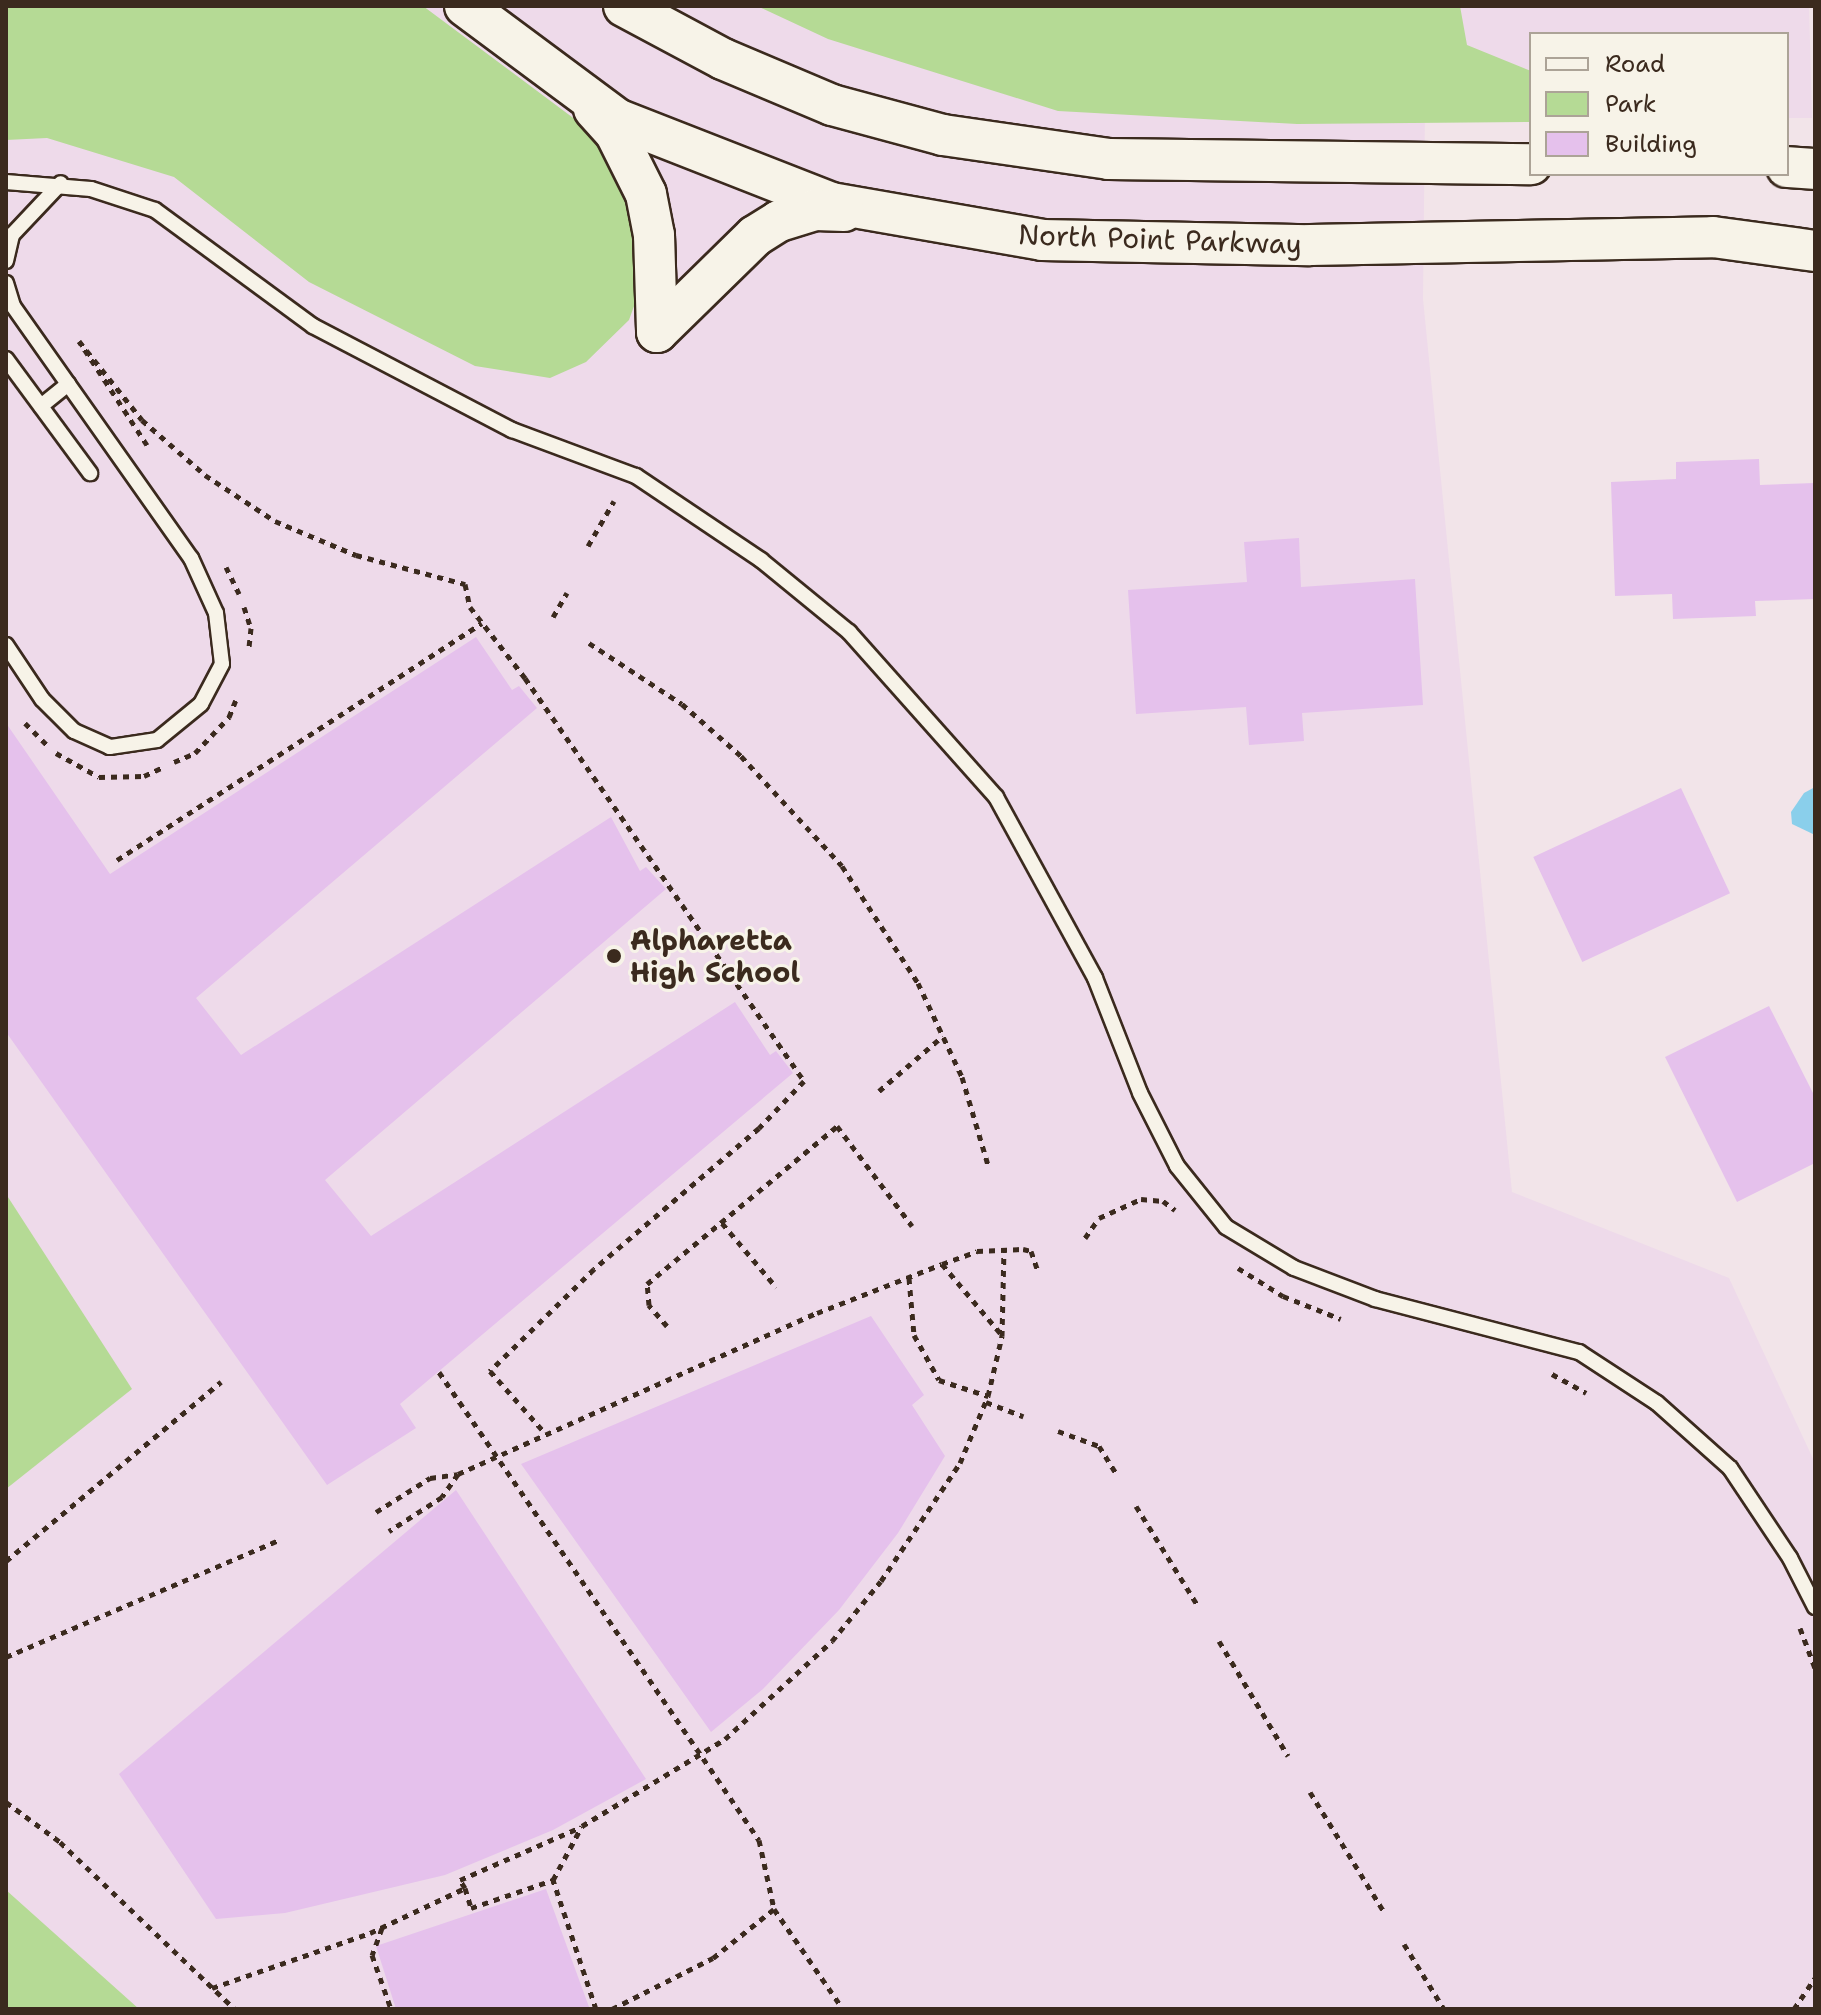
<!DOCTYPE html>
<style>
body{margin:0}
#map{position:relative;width:1821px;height:2015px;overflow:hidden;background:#f2e4e9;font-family:"Shantell Sans",sans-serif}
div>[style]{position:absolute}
.built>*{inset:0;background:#eedaea}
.green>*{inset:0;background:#b5da95}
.water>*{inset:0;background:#8acfeb}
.building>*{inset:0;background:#e5c1ec;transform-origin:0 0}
.path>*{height:5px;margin-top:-2.5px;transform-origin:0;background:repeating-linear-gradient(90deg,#3b2a1e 0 6px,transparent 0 12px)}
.roads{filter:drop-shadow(2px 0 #3b2a1e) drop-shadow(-2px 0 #3b2a1e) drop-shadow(0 2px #3b2a1e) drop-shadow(0 -2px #3b2a1e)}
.lane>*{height:14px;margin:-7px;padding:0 7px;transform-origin:7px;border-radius:7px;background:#f7f3e8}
.secondary>*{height:40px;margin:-20px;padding:0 20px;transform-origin:20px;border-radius:20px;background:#f7f3e8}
.dots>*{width:22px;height:22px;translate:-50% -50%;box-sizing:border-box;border:4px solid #f7f3e8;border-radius:50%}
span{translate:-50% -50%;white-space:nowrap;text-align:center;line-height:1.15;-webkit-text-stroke:6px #f7f3e8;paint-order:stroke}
.street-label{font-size:28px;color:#3b2a1e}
.poi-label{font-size:28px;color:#3b2a1e;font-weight:700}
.left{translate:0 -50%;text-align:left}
.frame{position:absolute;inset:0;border:8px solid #3b2a1e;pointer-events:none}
.legend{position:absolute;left:1529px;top:32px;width:260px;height:144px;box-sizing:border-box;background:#f7f3e8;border:2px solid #aca397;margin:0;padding:10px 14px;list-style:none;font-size:24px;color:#3b2a1e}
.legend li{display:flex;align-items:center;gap:16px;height:40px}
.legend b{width:40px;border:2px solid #aca397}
</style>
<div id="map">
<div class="built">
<div style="clip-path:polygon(6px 6px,1809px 6px,1812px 118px,1787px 118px,1787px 34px,1531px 34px,1531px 112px,1425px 110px,1423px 299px,1512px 1192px,1729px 1278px,1815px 1463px,1815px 2009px,6px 2009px)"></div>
</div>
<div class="green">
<div style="clip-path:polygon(6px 6px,423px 6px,584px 126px,636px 191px,646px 273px,629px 320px,586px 362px,550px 378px,475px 366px,309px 282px,174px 177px,47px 138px,6px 140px)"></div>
<div style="clip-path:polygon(757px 6px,1460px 6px,1467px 45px,1531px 71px,1531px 122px,1297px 124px,1058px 111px,828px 39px)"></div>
<div style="clip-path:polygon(6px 1194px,132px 1389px,6px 1489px)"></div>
<div style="clip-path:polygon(6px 1890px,139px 2009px,6px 2009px)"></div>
</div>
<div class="water">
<div style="clip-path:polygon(1815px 787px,1815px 835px,1792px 824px,1791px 812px,1804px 793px)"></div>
</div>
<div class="building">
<div style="clip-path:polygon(1759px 459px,1760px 485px,1815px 483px,1815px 599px,1755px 601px,1756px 616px,1673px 619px,1672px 594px,1615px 596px,1611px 482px,1676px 479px,1676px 462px)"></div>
<div style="clip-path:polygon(1299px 538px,1301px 587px,1415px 579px,1423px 705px,1302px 713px,1304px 741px,1249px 745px,1246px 707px,1136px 714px,1128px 590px,1247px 582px,1244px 542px)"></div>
<div style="clip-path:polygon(476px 637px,512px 690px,519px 686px,537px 708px,196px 998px,241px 1055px,611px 817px,640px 871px,646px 867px,666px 889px,325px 1180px,371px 1236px,735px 1002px,770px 1055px,776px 1051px,793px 1073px,400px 1404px,416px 1428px,327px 1485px,6px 1032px,6px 723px,110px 874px)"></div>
<div style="left:1681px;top:788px;width:116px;height:163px;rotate:65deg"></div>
<div style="clip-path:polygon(1769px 1006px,1815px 1097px,1815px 1163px,1737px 1202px,1665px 1057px)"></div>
<div style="clip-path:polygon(871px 1316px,924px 1395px,912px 1405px,945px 1456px,898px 1533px,839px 1610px,763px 1689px,711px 1732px,521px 1464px)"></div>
<div style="clip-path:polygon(456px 1490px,646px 1779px,553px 1830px,445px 1875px,285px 1913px,216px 1919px,119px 1774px)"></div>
<div style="clip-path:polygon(546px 1889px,589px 2007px,396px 2009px,376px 1946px)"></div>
</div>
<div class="path">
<div style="left:147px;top:445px;width:124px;rotate:-123.2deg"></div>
<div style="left:79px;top:341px;width:101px;rotate:51.4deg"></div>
<div style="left:142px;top:420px;width:84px;rotate:41.1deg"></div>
<div style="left:205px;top:475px;width:84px;rotate:33.3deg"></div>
<div style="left:275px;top:521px;width:88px;rotate:22.8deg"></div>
<div style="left:356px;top:555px;width:113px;rotate:14.9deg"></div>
<div style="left:465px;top:584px;width:24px;rotate:78deg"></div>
<div style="left:470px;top:607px;width:90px;rotate:52.2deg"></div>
<div style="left:525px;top:678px;width:490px;rotate:55.3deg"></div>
<div style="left:804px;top:1081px;width:65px;rotate:133.8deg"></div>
<div style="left:759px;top:1128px;width:217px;rotate:139.5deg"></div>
<div style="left:594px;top:1269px;width:146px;rotate:135.6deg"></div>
<div style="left:490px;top:1371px;width:83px;rotate:48.4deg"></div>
<div style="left:588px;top:546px;width:52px;rotate:-60deg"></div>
<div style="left:226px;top:567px;width:30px;rotate:64deg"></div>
<div style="left:244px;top:607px;width:22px;rotate:72deg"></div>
<div style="left:251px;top:628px;width:20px;rotate:96deg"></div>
<div style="left:553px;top:617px;width:28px;rotate:-60deg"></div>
<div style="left:589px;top:643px;width:111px;rotate:33.3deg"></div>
<div style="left:682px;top:704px;width:79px;rotate:41.4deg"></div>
<div style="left:741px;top:756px;width:149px;rotate:47.4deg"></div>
<div style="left:842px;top:866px;width:140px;rotate:57deg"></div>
<div style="left:918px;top:983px;width:104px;rotate:64.9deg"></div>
<div style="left:962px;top:1077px;width:92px;rotate:73.5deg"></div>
<div style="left:25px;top:723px;width:34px;rotate:45deg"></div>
<div style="left:56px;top:753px;width:49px;rotate:29.2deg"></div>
<div style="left:99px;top:777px;width:45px;rotate:-1.3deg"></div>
<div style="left:144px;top:776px;width:23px;rotate:-25deg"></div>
<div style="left:174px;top:762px;width:23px;rotate:-23deg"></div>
<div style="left:195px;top:753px;width:50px;rotate:-46.6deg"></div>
<div style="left:229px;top:717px;width:18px;rotate:-68deg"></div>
<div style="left:117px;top:860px;width:435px;rotate:-33deg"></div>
<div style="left:879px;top:1091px;width:84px;rotate:-40.7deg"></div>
<div style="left:722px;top:1223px;width:84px;rotate:49.8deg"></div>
<div style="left:1085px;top:1238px;width:24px;rotate:-55deg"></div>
<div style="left:1099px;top:1218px;width:46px;rotate:-24.3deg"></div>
<div style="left:1141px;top:1199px;width:22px;rotate:5deg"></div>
<div style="left:1163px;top:1201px;width:15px;rotate:37deg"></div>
<div style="left:942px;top:1264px;width:93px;rotate:49.8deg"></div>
<div style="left:1238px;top:1268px;width:53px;rotate:31.9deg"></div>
<div style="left:1283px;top:1296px;width:62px;rotate:21.6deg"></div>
<div style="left:909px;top:1278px;width:57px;rotate:85deg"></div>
<div style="left:914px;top:1335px;width:51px;rotate:60.9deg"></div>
<div style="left:939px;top:1380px;width:52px;rotate:18.1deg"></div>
<div style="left:667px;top:1326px;width:28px;rotate:-131deg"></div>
<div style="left:649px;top:1305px;width:21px;rotate:-95deg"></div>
<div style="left:647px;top:1284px;width:247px;rotate:-39.7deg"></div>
<div style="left:837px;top:1126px;width:125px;rotate:53.1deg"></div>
<div style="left:439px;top:1372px;width:567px;rotate:55.64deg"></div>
<div style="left:759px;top:1840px;width:71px;rotate:77.7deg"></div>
<div style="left:774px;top:1909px;width:121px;rotate:55.4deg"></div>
<div style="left:1552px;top:1374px;width:39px;rotate:29deg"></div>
<div style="left:986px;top:1402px;width:40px;rotate:21deg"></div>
<div style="left:1058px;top:1431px;width:44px;rotate:20.1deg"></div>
<div style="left:1099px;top:1446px;width:32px;rotate:58deg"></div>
<div style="left:458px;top:1474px;width:393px;rotate:-24.2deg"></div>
<div style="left:817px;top:1313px;width:134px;rotate:-21.4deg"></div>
<div style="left:942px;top:1264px;width:37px;rotate:-20deg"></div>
<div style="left:977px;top:1251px;width:46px;rotate:-2.5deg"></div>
<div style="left:1023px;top:1249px;width:8px;rotate:14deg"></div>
<div style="left:1031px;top:1251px;width:21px;rotate:71deg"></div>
<div style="left:1136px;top:1506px;width:118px;rotate:58.2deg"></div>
<div style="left:376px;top:1512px;width:64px;rotate:-32.2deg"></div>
<div style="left:430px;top:1478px;width:28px;rotate:-8deg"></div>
<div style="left:458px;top:1474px;width:28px;rotate:125deg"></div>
<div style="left:442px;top:1497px;width:63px;rotate:147.3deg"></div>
<div style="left:6px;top:1561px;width:280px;rotate:-39.8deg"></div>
<div style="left:1800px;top:1628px;width:43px;rotate:69.4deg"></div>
<div style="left:1219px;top:1641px;width:134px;rotate:59deg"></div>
<div style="left:6px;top:1657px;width:295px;rotate:-23.2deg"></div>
<div style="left:1310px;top:1792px;width:139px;rotate:58.3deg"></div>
<div style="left:6px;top:1802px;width:67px;rotate:36.5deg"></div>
<div style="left:60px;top:1842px;width:242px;rotate:43.7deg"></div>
<div style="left:465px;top:1888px;width:9px;rotate:-122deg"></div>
<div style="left:460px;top:1880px;width:132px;rotate:-23.7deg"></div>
<div style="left:382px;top:1928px;width:29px;rotate:110deg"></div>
<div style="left:372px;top:1955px;width:57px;rotate:70.6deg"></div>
<div style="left:1404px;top:1944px;width:76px;rotate:58.4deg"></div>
<div style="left:212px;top:1988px;width:167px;rotate:-19.2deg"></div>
<div style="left:370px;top:1933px;width:105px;rotate:-25.3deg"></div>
<div style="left:465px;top:1888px;width:21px;rotate:73deg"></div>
<div style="left:471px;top:1908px;width:87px;rotate:-18.9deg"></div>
<div style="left:596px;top:2009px;width:136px;rotate:-108.4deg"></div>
<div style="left:553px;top:1880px;width:61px;rotate:-61.8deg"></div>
<div style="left:582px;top:1826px;width:167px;rotate:-31.3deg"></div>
<div style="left:725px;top:1739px;width:145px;rotate:-42.5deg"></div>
<div style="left:832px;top:1641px;width:77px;rotate:-50.8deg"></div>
<div style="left:881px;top:1581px;width:142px;rotate:-56.2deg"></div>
<div style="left:960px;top:1463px;width:73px;rotate:-67.3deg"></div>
<div style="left:988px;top:1396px;width:62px;rotate:-76.9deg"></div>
<div style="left:1002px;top:1336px;width:88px;rotate:-88.7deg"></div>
<div style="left:612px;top:2009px;width:113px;rotate:-26.8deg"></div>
<div style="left:713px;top:1958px;width:78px;rotate:-38.8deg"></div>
<div style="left:1794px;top:2009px;width:37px;rotate:-56deg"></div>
</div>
<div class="roads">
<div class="lane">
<div style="left:6px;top:182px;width:85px;rotate:4.7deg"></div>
<div style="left:91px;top:189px;width:67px;rotate:18.2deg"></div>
<div style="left:155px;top:210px;width:196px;rotate:36.3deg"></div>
<div style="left:313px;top:326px;width:225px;rotate:27.6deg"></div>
<div style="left:512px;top:430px;width:132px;rotate:20.4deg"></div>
<div style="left:636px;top:476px;width:151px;rotate:33.9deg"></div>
<div style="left:761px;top:560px;width:114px;rotate:39.3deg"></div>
<div style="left:849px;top:632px;width:221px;rotate:48.3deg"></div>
<div style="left:996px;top:797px;width:206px;rotate:61.3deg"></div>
<div style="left:1095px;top:978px;width:123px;rotate:68.6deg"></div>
<div style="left:1140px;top:1093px;width:82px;rotate:63.1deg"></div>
<div style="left:1177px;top:1166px;width:78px;rotate:51.2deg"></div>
<div style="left:1226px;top:1227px;width:79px;rotate:31.1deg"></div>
<div style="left:1294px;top:1268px;width:87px;rotate:20.9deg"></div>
<div style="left:1375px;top:1299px;width:211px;rotate:14.6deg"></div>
<div style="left:1579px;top:1352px;width:93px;rotate:33.2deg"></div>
<div style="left:1657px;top:1403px;width:98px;rotate:41.7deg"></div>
<div style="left:1730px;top:1468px;width:108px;rotate:56.3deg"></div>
<div style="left:1790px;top:1558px;width:55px;rotate:63deg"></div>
<div style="left:6px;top:261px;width:27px;rotate:-77deg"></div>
<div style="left:12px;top:235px;width:71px;rotate:-46.7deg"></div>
<div style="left:6px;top:283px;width:24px;rotate:73deg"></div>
<div style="left:13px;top:306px;width:309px;rotate:54.8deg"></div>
<div style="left:191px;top:558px;width:60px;rotate:65.6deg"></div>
<div style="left:216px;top:613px;width:51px;rotate:83.3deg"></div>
<div style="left:222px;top:664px;width:45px;rotate:117.7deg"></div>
<div style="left:201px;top:704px;width:57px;rotate:140.7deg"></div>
<div style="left:157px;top:740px;width:48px;rotate:171.5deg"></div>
<div style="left:110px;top:747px;width:39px;rotate:-156deg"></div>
<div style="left:74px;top:731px;width:45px;rotate:-135deg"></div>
<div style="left:42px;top:699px;width:65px;rotate:-123.7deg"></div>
<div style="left:6px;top:359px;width:142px;rotate:53.6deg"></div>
<div style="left:41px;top:406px;width:35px;rotate:-39deg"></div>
</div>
<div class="secondary">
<div style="left:465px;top:6px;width:189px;rotate:36.6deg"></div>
<div style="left:617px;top:119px;width:230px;rotate:21.4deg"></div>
<div style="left:831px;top:203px;width:214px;rotate:9.9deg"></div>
<div style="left:1042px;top:240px;width:268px;rotate:1.1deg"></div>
<div style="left:1310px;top:245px;width:403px;rotate:-1.1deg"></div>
<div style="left:1713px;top:237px;width:103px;rotate:7.8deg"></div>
<div style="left:624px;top:6px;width:112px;rotate:28.2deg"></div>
<div style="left:723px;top:59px;width:118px;rotate:22.9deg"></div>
<div style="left:832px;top:105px;width:115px;rotate:15.1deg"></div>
<div style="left:943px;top:135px;width:168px;rotate:8.2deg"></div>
<div style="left:1109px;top:159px;width:422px;rotate:0.7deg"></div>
<div style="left:594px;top:109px;width:31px;rotate:48deg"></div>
<div style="left:615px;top:132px;width:69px;rotate:63.4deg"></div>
<div style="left:646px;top:194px;width:42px;rotate:79deg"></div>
<div style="left:654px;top:235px;width:97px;rotate:88.2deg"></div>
<div style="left:1787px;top:167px;width:28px;rotate:4deg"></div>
<div style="left:657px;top:332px;width:137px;rotate:-44.4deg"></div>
<div style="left:755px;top:236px;width:28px;rotate:-32deg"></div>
<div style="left:779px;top:221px;width:39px;rotate:-17deg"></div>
<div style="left:816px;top:210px;width:28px;rotate:2deg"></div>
</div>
</div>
<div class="dots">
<div style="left:614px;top:956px;background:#3b2a1e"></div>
</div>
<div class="street-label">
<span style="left:1160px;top:239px;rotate:2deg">North Point Parkway</span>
</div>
<div class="poi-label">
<span class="left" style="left:630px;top:956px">Alpharetta<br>High School</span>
</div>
<div class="frame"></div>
<ul class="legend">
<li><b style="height:10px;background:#f7f3e8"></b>Road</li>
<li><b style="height:22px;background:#b5da95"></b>Park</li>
<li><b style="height:22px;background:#e5c1ec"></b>Building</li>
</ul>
</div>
